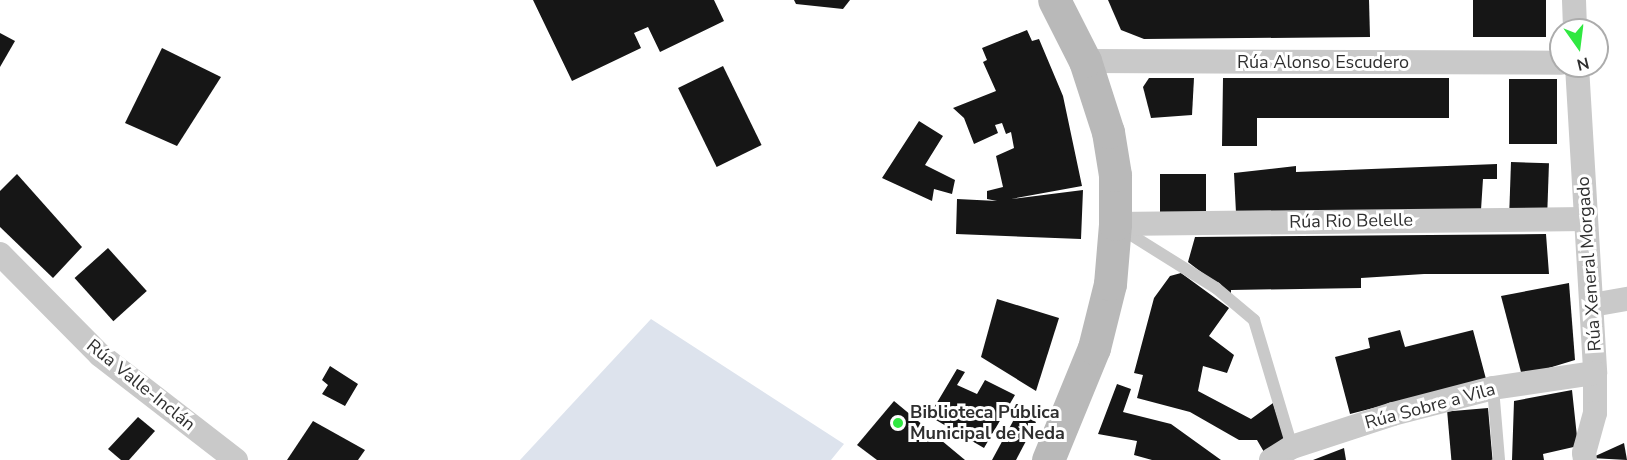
<!DOCTYPE html>
<meta charset="utf-8">
<style>
body{margin:0}
#map{position:relative;width:1627px;height:460px;overflow:hidden;background:#fff;font-family:"Nunito Sans",sans-serif}
div>[style]{position:absolute}
.green>*{inset:0;background:#dde3ed}
.building>*{inset:0;background:#161616;transform-origin:0 0}
.lane>*{height:12px;margin:-6px;padding:0 6px;transform-origin:6px;border-radius:6px;background:#c9c9c9}
.street>*{height:24px;margin:-12px;padding:0 12px;transform-origin:12px;border-radius:12px;background:#c9c9c9}
.secondary>*{height:33px;margin:-16.5px;padding:0 16.5px;transform-origin:16.5px;border-radius:16.5px;background:#b9b9b9}
.dots>*{width:16px;height:16px;translate:-50% -50%;box-sizing:border-box;border:3px solid #fff;border-radius:50%}
span{translate:-50% -50%;white-space:nowrap;text-align:center;line-height:1.15;-webkit-text-stroke:6px #fff;paint-order:stroke}
.street-label{font-size:18px;color:#2f2f2f}
.poi-label{font-size:18px;color:#2f2f2f;font-weight:700}
.left{translate:0 -50%;text-align:left}
.north{position:absolute;left:1549px;top:18px;width:60px;height:60px;box-sizing:border-box;background:#fff;border:2px solid #acacac;border-radius:50%;rotate:166deg;font-size:16px;font-weight:700;line-height:24px;text-align:center;color:#2f2f2f}
.north::after{content:'';display:block;margin:auto;width:21px;height:27px;background:#30e841;clip-path:polygon(50% 0,100% 100%,50% 72%,0 100%)}
</style>
<div id="map">
<div class="green">
<div style="clip-path:polygon(651px 319px,844px 444px,831px 460px,520px 460px)"></div>
</div>
<div class="building">
<div style="clip-path:polygon(533px 0,714px 0,724px 21px,660px 52px,648px 27px,634px 33px,641px 48px,572px 81px)"></div>
<div style="clip-path:polygon(794px 0,850px 0,843px 9px,796px 4px)"></div>
<div style="clip-path:polygon(1108px 0,1369px 0,1370px 37px,1144px 39px,1121px 30px)"></div>
<div style="left:1473px;top:0;width:73px;height:37px"></div>
<div style="clip-path:polygon(1027px 30px,1032px 41px,1039px 39px,1063px 96px,1082px 186px,1011px 199px,1083px 190px,1081px 239px,956px 234px,957px 199px,997px 201px,987px 199px,987px 191px,1003px 187px,996px 156px,1014px 148px,1011px 132px,1006px 134px,1002px 123px,995px 125px,998px 133px,974px 144px,964px 118px,953px 108px,996px 91px,983px 62px,987px 60px,982px 48px)"></div>
<div style="clip-path:polygon(0 33px,15px 41px,0 67px)"></div>
<div style="clip-path:polygon(162px 48px,221px 77px,177px 146px,125px 123px)"></div>
<div style="left:723px;top:66px;width:88px;height:50px;rotate:64deg"></div>
<div style="clip-path:polygon(1149px 78px,1194px 78px,1192px 115px,1151px 118px,1143px 87px)"></div>
<div style="clip-path:polygon(1223px 78px,1449px 78px,1449px 118px,1257px 118px,1257px 146px,1222px 146px)"></div>
<div style="left:1509px;top:79px;width:48px;height:65px"></div>
<div style="clip-path:polygon(919px 121px,943px 136px,925px 165px,955px 180px,952px 194px,934px 189px,932px 201px,882px 178px)"></div>
<div style="left:1511px;top:162px;width:38px;height:47px;rotate:2deg"></div>
<div style="clip-path:polygon(1497px 164px,1497px 179px,1483px 179px,1481px 210px,1236px 213px,1234px 173px,1296px 166px,1296px 172px)"></div>
<div style="clip-path:polygon(17px 174px,82px 247px,53px 278px,0 227px,0 191px)"></div>
<div style="left:1160px;top:174px;width:46px;height:39px"></div>
<div style="clip-path:polygon(1546px 234px,1549px 274px,1424px 274px,1361px 278px,1361px 288px,1231px 290px,1231px 295px,1188px 262px,1195px 237px)"></div>
<div style="left:108px;top:248px;width:58px;height:45px;rotate:48deg"></div>
<div style="clip-path:polygon(1181px 273px,1229px 308px,1209px 336px,1234px 355px,1227px 373px,1203px 366px,1198px 391px,1251px 419px,1273px 403px,1285px 440px,1264px 452px,1257px 440px,1239px 440px,1190px 412px,1137px 398px,1143px 375px,1134px 373px,1154px 298px,1170px 276px)"></div>
<div style="clip-path:polygon(1569px 283px,1575px 360px,1522px 376px,1501px 296px)"></div>
<div style="clip-path:polygon(997px 299px,1059px 318px,1036px 391px,981px 357px)"></div>
<div style="clip-path:polygon(1400px 330px,1405px 347px,1473px 330px,1486px 379px,1350px 414px,1335px 357px,1370px 348px,1368px 338px)"></div>
<div style="clip-path:polygon(330px 366px,358px 384px,345px 406px,322px 394px,328px 385px,322px 380px)"></div>
<div style="clip-path:polygon(957px 369px,965px 372px,957px 385px,977px 394px,985px 380px,1015px 395px,984px 448px,929px 416px)"></div>
<div style="clip-path:polygon(1117px 384px,1131px 389px,1123px 412px,1171px 424px,1221px 460px,1152px 460px,1134px 455px,1137px 441px,1098px 434px)"></div>
<div style="clip-path:polygon(1572px 390px,1578px 446px,1543px 454px,1544px 460px,1512px 460px,1514px 401px)"></div>
<div style="clip-path:polygon(894px 401px,965px 460px,877px 460px,857px 445px)"></div>
<div style="left:1488px;top:408px;width:52px;height:41px;rotate:85deg"></div>
<div style="clip-path:polygon(1018px 412px,1036px 422px,1016px 460px,992px 460px)"></div>
<div style="clip-path:polygon(138px 417px,155px 431px,129px 460px,121px 460px,108px 449px)"></div>
<div style="clip-path:polygon(313px 421px,365px 450px,358px 460px,287px 460px)"></div>
<div style="clip-path:polygon(1624px 443px,1627px 460px,1591px 458px)"></div>
<div style="clip-path:polygon(1344px 448px,1346px 460px,1313px 460px)"></div>
</div>
<div class="lane">
<div style="left:1120px;top:228px;width:113px;rotate:32deg"></div>
<div style="left:1216px;top:288px;width:50px;rotate:40.1deg"></div>
<div style="left:1254px;top:320px;width:133px;rotate:73.3deg"></div>
<div style="left:1493px;top:388px;width:72px;rotate:85.2deg"></div>
</div>
<div class="street">
<div style="left:1574px;top:0;width:30px;rotate:88deg"></div>
<div style="left:1085px;top:61px;width:476px;rotate:0.2deg"></div>
<div style="left:1577px;top:66px;width:308px;rotate:86.6deg"></div>
<div style="left:1595px;top:373px;width:40px;rotate:90deg"></div>
<div style="left:1595px;top:413px;width:41px;rotate:105.4deg"></div>
<div style="left:1584px;top:453px;width:7px;rotate:82deg"></div>
<div style="left:1115px;top:224px;width:471px;rotate:-0.6deg"></div>
<div style="left:0;top:254px;width:142px;rotate:45.3deg"></div>
<div style="left:100px;top:355px;width:172px;rotate:37.7deg"></div>
<div style="left:1592px;top:305px;width:36px;rotate:-10deg"></div>
<div style="left:1271px;top:460px;width:25px;rotate:-32deg"></div>
<div style="left:1292px;top:447px;width:106px;rotate:-18.1deg"></div>
<div style="left:1393px;top:414px;width:103px;rotate:-14.6deg"></div>
<div style="left:1493px;top:388px;width:103px;rotate:-8.4deg"></div>
</div>
<div class="secondary">
<div style="left:1048px;top:460px;width:121px;rotate:-67.7deg"></div>
<div style="left:1094px;top:348px;width:66px;rotate:-76deg"></div>
<div style="left:1110px;top:284px;width:60px;rotate:-85.2deg"></div>
<div style="left:1115px;top:224px;width:49px;rotate:-90deg"></div>
<div style="left:1115px;top:175px;width:44px;rotate:-99.2deg"></div>
<div style="left:1108px;top:132px;width:75px;rotate:-107.9deg"></div>
<div style="left:1085px;top:61px;width:68px;rotate:-116.9deg"></div>
</div>
<div class="dots">
<div style="left:898px;top:423px;background:#30e841"></div>
</div>
<div class="street-label">
<span style="left:1323px;top:62px">Rúa Alonso Escudero</span>
<span style="left:1351px;top:221px;rotate:-1deg">Rúa Rio Belelle</span>
<span style="left:1589px;top:264px;rotate:-94deg">Rúa Xeneral Morgado</span>
<span style="left:141px;top:385px;rotate:39deg">Rúa Valle-Inclán</span>
<span style="left:1430px;top:406px;rotate:-15deg">Rúa Sobre a Vila</span>
</div>
<div class="poi-label">
<span class="left" style="left:910px;top:423px">Biblioteca Pública<br>Municipal de Neda</span>
</div>
<div class="north">N</div>
</div>
